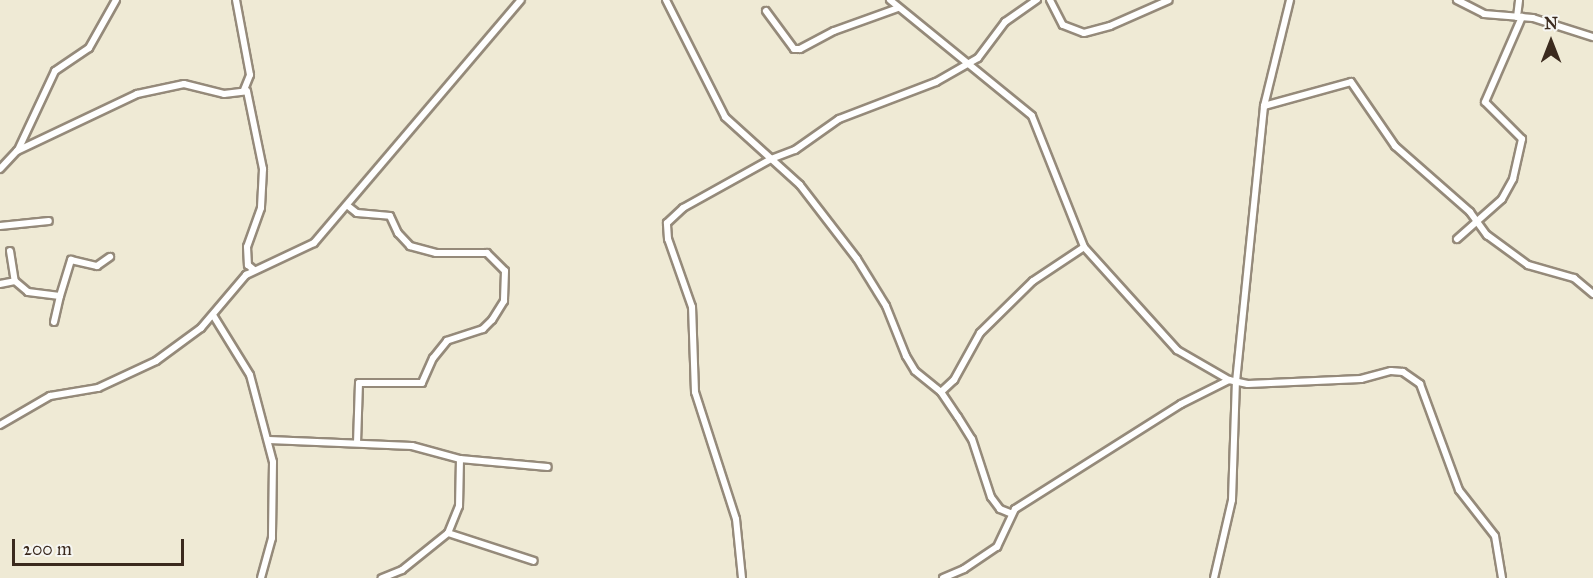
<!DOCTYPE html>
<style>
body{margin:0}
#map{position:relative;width:1593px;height:578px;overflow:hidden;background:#efead5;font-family:"IM FELL Great Primer",serif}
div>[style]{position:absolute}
.roads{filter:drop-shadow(2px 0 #958a7a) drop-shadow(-2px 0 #958a7a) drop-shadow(0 2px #958a7a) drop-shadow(0 -2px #958a7a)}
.minor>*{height:6px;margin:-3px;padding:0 3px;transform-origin:3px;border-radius:3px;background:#fff}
span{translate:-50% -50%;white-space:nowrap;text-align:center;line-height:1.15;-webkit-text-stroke:4.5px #f6f6f2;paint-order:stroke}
.north{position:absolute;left:1521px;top:12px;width:60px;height:60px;-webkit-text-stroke:4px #f6f6f2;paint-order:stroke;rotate:0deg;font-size:16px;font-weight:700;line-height:24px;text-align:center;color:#3b2a1e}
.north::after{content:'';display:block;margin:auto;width:21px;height:27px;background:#3b2a1e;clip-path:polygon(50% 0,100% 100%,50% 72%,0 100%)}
.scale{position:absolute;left:12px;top:539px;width:172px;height:27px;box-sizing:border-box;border:3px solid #3b2a1e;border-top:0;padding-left:8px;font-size:18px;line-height:21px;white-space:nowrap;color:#3b2a1e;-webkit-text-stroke:4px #f6f6f2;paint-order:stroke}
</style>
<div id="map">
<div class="roads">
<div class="minor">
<div style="left:236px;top:0;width:76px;rotate:79.4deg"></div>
<div style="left:250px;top:75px;width:16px;rotate:112deg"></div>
<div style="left:666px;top:0;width:131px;rotate:63.2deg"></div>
<div style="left:725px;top:117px;width:101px;rotate:42.2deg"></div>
<div style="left:800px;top:185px;width:93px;rotate:52.4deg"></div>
<div style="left:857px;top:259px;width:55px;rotate:58.3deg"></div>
<div style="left:886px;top:306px;width:54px;rotate:68.2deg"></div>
<div style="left:906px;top:356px;width:17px;rotate:59deg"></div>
<div style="left:915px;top:371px;width:33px;rotate:39deg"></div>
<div style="left:941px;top:392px;width:30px;rotate:56deg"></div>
<div style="left:958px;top:417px;width:26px;rotate:58deg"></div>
<div style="left:972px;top:439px;width:61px;rotate:71.9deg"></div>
<div style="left:991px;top:497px;width:15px;rotate:53deg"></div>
<div style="left:1000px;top:509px;width:11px;rotate:22deg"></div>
<div style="left:890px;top:0;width:183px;rotate:39.2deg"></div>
<div style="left:1032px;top:116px;width:141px;rotate:68.3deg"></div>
<div style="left:1084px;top:247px;width:139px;rotate:47.9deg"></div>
<div style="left:1177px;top:350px;width:60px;rotate:30deg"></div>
<div style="left:1229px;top:380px;width:19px;rotate:12deg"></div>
<div style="left:1248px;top:384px;width:113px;rotate:-2.5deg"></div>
<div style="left:1361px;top:379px;width:31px;rotate:-15deg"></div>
<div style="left:1391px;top:371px;width:12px;rotate:5deg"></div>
<div style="left:1403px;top:372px;width:21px;rotate:35deg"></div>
<div style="left:1420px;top:384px;width:113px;rotate:69.8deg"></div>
<div style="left:1459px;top:490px;width:58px;rotate:52deg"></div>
<div style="left:1495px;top:536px;width:43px;rotate:80.5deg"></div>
<div style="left:1050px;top:0;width:28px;rotate:63deg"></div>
<div style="left:1063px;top:25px;width:22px;rotate:21deg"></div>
<div style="left:1084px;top:33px;width:27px;rotate:-15deg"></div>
<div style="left:1110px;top:26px;width:64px;rotate:-23.8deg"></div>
<div style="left:1457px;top:0;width:30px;rotate:27deg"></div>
<div style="left:1484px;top:14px;width:49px;rotate:4.7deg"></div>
<div style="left:1533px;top:18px;width:63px;rotate:17.6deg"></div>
<div style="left:766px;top:11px;width:47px;rotate:53.6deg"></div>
<div style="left:794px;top:49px;width:6px"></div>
<div style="left:800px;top:49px;width:38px;rotate:-28deg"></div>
<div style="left:834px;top:31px;width:68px;rotate:-19.8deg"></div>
<div style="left:1517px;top:17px;width:17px;rotate:-83deg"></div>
<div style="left:1264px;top:106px;width:90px;rotate:-15.4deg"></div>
<div style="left:1351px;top:82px;width:78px;rotate:55.5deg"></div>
<div style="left:1395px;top:146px;width:100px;rotate:41.3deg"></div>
<div style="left:1470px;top:212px;width:29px;rotate:54deg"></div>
<div style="left:1487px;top:235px;width:51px;rotate:36.2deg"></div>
<div style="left:1528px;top:265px;width:48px;rotate:15.8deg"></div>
<div style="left:1574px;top:278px;width:25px;rotate:40deg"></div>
<div style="left:18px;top:150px;width:87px;rotate:-64.9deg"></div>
<div style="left:55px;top:71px;width:41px;rotate:-34.1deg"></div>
<div style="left:89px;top:48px;width:55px;rotate:-60.6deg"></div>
<div style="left:0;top:169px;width:25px;rotate:-47deg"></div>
<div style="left:17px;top:151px;width:133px;rotate:-25.4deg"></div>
<div style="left:137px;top:94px;width:48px;rotate:-12deg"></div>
<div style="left:184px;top:84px;width:41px;rotate:14deg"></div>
<div style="left:224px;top:94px;width:23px;rotate:-7deg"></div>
<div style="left:247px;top:91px;width:80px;rotate:78.4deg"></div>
<div style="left:263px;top:169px;width:39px;rotate:93deg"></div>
<div style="left:261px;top:208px;width:41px;rotate:109.7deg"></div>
<div style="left:247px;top:247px;width:18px;rotate:87deg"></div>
<div style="left:248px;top:265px;width:8px;rotate:40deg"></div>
<div style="left:348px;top:206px;width:11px;rotate:38deg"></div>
<div style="left:357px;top:213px;width:33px;rotate:5deg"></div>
<div style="left:390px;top:216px;width:19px;rotate:65deg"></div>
<div style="left:398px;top:233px;width:18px;rotate:47deg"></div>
<div style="left:410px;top:246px;width:27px;rotate:15deg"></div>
<div style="left:436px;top:253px;width:51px"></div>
<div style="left:487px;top:253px;width:25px;rotate:45deg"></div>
<div style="left:505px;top:271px;width:30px;rotate:92deg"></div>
<div style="left:504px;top:301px;width:22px;rotate:122deg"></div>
<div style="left:492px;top:320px;width:13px;rotate:135deg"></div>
<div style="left:483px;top:329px;width:38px;rotate:162deg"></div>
<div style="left:447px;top:341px;width:22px;rotate:129deg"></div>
<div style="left:433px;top:358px;width:27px;rotate:114deg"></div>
<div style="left:422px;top:383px;width:63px;rotate:180deg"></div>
<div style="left:359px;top:383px;width:60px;rotate:91.9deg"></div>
<div style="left:0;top:226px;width:49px;rotate:-5.8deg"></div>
<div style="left:1457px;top:239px;width:60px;rotate:-41.6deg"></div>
<div style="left:1502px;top:199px;width:23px;rotate:-61deg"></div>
<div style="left:1513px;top:179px;width:41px;rotate:-77.3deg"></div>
<div style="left:1522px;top:139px;width:52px;rotate:-135deg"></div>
<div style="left:1485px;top:102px;width:93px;rotate:-66.5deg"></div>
<div style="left:10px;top:251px;width:30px;rotate:81deg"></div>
<div style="left:0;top:284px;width:15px;rotate:-11deg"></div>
<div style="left:15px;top:281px;width:17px;rotate:40deg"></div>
<div style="left:28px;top:292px;width:32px;rotate:7deg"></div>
<div style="left:60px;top:296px;width:38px;rotate:-73deg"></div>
<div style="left:71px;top:260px;width:27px;rotate:13deg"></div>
<div style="left:97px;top:266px;width:16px;rotate:-35deg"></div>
<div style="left:213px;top:315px;width:70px;rotate:58.3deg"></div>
<div style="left:250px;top:375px;width:90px;rotate:75.2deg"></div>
<div style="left:273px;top:462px;width:76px;rotate:90.8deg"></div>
<div style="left:272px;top:538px;width:41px;rotate:105.4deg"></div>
<div style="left:54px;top:322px;width:27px;rotate:-77deg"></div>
<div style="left:941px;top:392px;width:18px;rotate:-43deg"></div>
<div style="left:954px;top:380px;width:54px;rotate:-61deg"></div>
<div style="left:980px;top:333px;width:74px;rotate:-44.5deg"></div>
<div style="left:1033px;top:281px;width:61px;rotate:-33.7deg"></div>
<div style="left:0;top:425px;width:58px;rotate:-30.1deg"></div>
<div style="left:50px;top:396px;width:49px;rotate:-9.5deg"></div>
<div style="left:98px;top:388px;width:64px;rotate:-25deg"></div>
<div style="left:156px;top:361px;width:56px;rotate:-36.3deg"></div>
<div style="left:201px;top:328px;width:70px;rotate:-49.7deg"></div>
<div style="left:246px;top:275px;width:75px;rotate:-25.2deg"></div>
<div style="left:314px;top:243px;width:319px;rotate:-49.6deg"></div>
<div style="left:269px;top:440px;width:143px;rotate:2.4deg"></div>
<div style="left:412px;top:446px;width:50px;rotate:15.2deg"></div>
<div style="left:460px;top:459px;width:47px;rotate:91.2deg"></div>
<div style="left:459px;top:506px;width:29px;rotate:112deg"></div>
<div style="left:448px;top:533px;width:59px;rotate:141.2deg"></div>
<div style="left:402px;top:570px;width:22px;rotate:158deg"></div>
<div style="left:460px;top:459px;width:88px;rotate:5.2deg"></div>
<div style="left:448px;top:533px;width:90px;rotate:18deg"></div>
<div style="left:742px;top:578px;width:59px;rotate:-95.8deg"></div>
<div style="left:736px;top:519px;width:133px;rotate:-107.9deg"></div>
<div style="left:695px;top:392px;width:85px;rotate:-92deg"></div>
<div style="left:692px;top:307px;width:72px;rotate:-109.4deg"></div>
<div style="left:668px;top:239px;width:16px;rotate:-94deg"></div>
<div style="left:667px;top:223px;width:22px;rotate:-43deg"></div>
<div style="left:683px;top:208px;width:101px;rotate:-29.1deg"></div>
<div style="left:771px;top:159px;width:26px;rotate:-21deg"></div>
<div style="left:795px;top:150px;width:54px;rotate:-35.2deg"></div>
<div style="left:839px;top:119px;width:104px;rotate:-20.9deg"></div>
<div style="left:936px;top:82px;width:48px;rotate:-29.7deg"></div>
<div style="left:978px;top:58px;width:45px;rotate:-53.1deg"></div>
<div style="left:1005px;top:22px;width:39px;rotate:-35deg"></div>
<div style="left:943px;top:578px;width:23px;rotate:-23deg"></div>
<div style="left:964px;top:569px;width:40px;rotate:-34deg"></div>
<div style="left:997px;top:547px;width:42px;rotate:-64.7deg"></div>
<div style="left:1015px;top:509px;width:196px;rotate:-32.3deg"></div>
<div style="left:1181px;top:404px;width:54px;rotate:-26.6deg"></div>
<div style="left:1214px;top:578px;width:80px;rotate:-77deg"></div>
<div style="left:1232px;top:500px;width:118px;rotate:-88.1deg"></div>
<div style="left:1236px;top:382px;width:277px;rotate:-84.2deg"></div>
<div style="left:1264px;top:106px;width:109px;rotate:-76.2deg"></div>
</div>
</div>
<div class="north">N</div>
<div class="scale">200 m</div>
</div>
